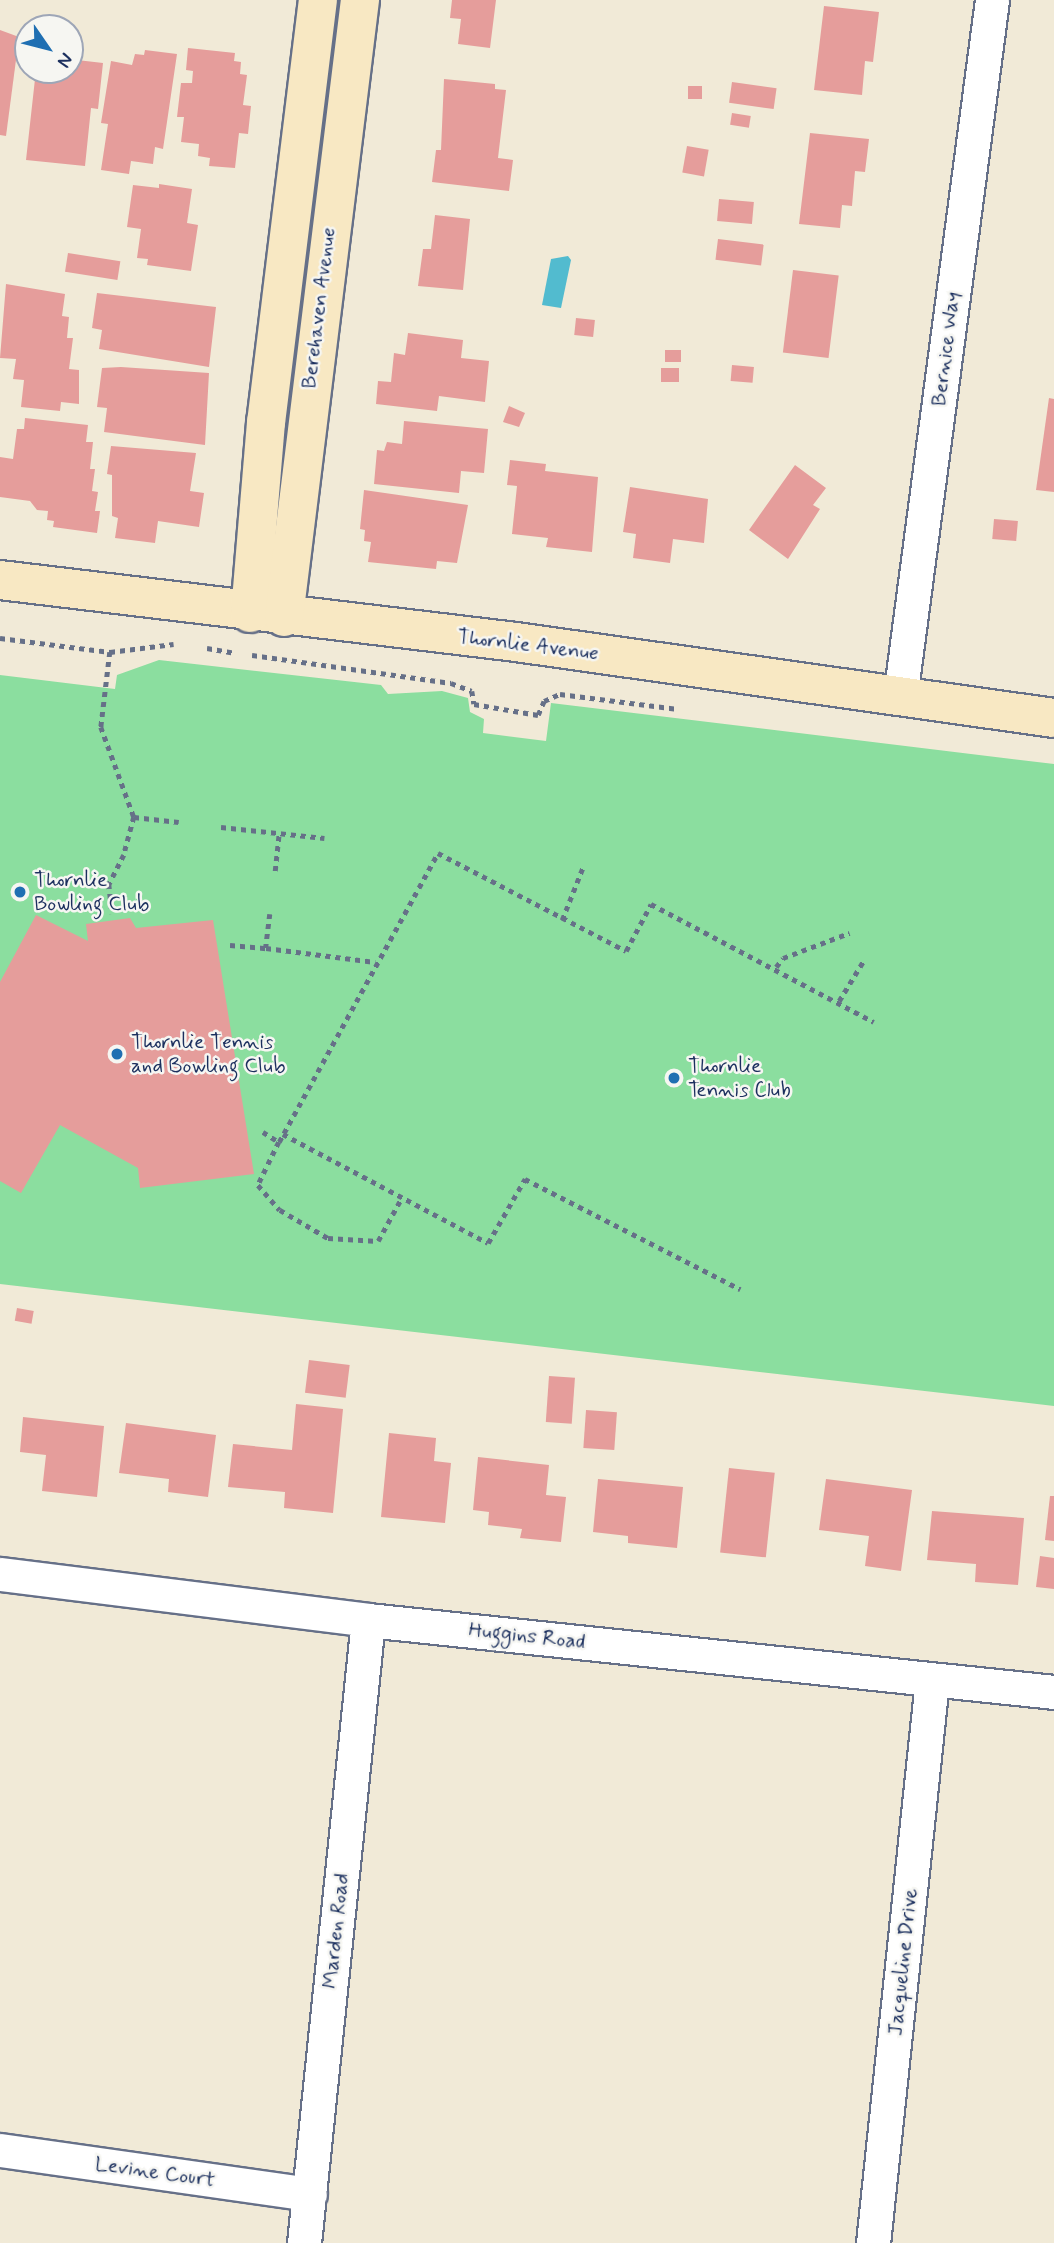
<!DOCTYPE html>
<style>
body{margin:0}
#map{position:relative;width:1054px;height:2243px;overflow:hidden;background:#f1ead7;font-family:Mynerve,sans-serif}
div>[style]{position:absolute}
.green>*{inset:0;background:#8bde9f}
.water>*{inset:0;background:#52bbcf}
.building>*{inset:0;background:#e59d9b;transform-origin:0 0}
.path>*{height:4.5px;margin-top:-2.25px;transform-origin:0;background:repeating-linear-gradient(90deg,#667088 0 5px,transparent 0 10px)}
.roads{filter:drop-shadow(2px 0 #667088) drop-shadow(-2px 0 #667088) drop-shadow(0 2px #667088) drop-shadow(0 -2px #667088)}
.street>*{height:33px;margin:-16.5px;padding:0 16.5px;transform-origin:16.5px;border-radius:16.5px;background:#fff}
.secondary>*{height:38px;margin:-19px;padding:0 19px;transform-origin:19px;border-radius:19px;background:#f8e8c3}
.dots>*{width:19px;height:19px;translate:-50% -50%;box-sizing:border-box;border:4px solid #f6f6f2;border-radius:50%}
span{translate:-50% -50%;white-space:nowrap;text-align:center;line-height:1.15;-webkit-text-stroke:5px #f6f6f2;paint-order:stroke}
.street-label{font-size:21px;color:#1b2f5e}
.poi-label{font-size:21px;color:#1b2f5e}
.left{translate:0 -50%;text-align:left}
.north{position:absolute;left:14px;top:14px;width:70px;height:70px;box-sizing:border-box;background:#f6f6f2;border:2px solid #9ea6b7;border-radius:50%;rotate:125deg;font-size:19px;font-weight:700;line-height:28px;text-align:center;color:#1b2f5e}
.north::after{content:'';display:block;margin:auto;width:24px;height:32px;background:#1f6fb2;clip-path:polygon(50% 0,100% 100%,50% 72%,0 100%)}
</style>
<div id="map">
<div class="green">
<div style="clip-path:polygon(159px 660px,381px 685px,388px 694px,442px 691px,468px 698px,470px 712px,484px 719px,483px 733px,546px 741px,551px 703px,1054px 764px,1054px 1406px,0 1284px,0 675px,115px 689px,117px 675px)"></div>
</div>
<div class="water">
<div style="clip-path:polygon(568px 256px,571px 260px,561px 308px,542px 305px,551px 259px)"></div>
</div>
<div class="building">
<div style="clip-path:polygon(452px 0,496px 0,490px 48px,458px 44px,461px 19px,450px 18px)"></div>
<div style="clip-path:polygon(824px 6px,879px 12px,873px 62px,865px 61px,862px 95px,814px 90px)"></div>
<div style="clip-path:polygon(0 30px,19px 37px,6px 136px,0 135px)"></div>
<div style="clip-path:polygon(70px 47px,78px 49px,77px 60px,103px 63px,98px 109px,91px 108px,85px 166px,26px 160px,36px 70px,70px 70px)"></div>
<div style="clip-path:polygon(188px 48px,235px 53px,234px 61px,241px 62px,240px 74px,247px 75px,243px 105px,251px 106px,248px 134px,239px 133px,235px 168px,209px 166px,210px 158px,198px 156px,199px 144px,181px 142px,184px 117px,177px 117px,181px 83px,192px 83px,193px 71px,186px 70px)"></div>
<div style="clip-path:polygon(145px 50px,177px 54px,163px 149px,155px 147px,153px 164px,131px 161px,129px 174px,101px 170px,108px 124px,101px 123px,111px 61px,132px 65px,135px 54px,144px 55px)"></div>
<div style="clip-path:polygon(444px 79px,495px 84px,495px 89px,506px 90px,498px 158px,513px 160px,509px 191px,432px 182px,436px 150px,441px 150px)"></div>
<div style="left:732px;top:82px;width:45px;height:21px;rotate:8deg"></div>
<div style="left:688px;top:86px;width:14px;height:13px"></div>
<div style="left:732px;top:113px;width:19px;height:12px;rotate:9deg"></div>
<div style="clip-path:polygon(810px 133px,869px 139px,865px 172px,855px 171px,852px 206px,842px 205px,840px 228px,799px 224px)"></div>
<div style="left:687px;top:146px;width:22px;height:27px;rotate:10deg"></div>
<div style="clip-path:polygon(159px 184px,192px 189px,187px 223px,198px 225px,191px 271px,147px 265px,148px 259px,137px 258px,141px 229px,127px 227px,133px 185px,159px 188px)"></div>
<div style="left:719px;top:199px;width:35px;height:22px;rotate:5deg"></div>
<div style="clip-path:polygon(435px 215px,470px 219px,463px 290px,418px 286px,423px 249px,431px 249px)"></div>
<div style="left:718px;top:239px;width:46px;height:21px;rotate:7deg"></div>
<div style="left:68px;top:253px;width:53px;height:19px;rotate:9deg"></div>
<div style="left:793px;top:270px;width:46px;height:83px;rotate:7deg"></div>
<div style="clip-path:polygon(6px 284px,65px 294px,62px 316px,69px 317px,67px 338px,73px 338px,69px 369px,79px 370px,79px 404px,61px 402px,60px 411px,21px 407px,24px 380px,13px 379px,16px 359px,0 358px)"></div>
<div style="clip-path:polygon(97px 293px,216px 307px,209px 367px,99px 349px,102px 330px,92px 328px)"></div>
<div style="left:576px;top:318px;width:19px;height:17px;rotate:6deg"></div>
<div style="clip-path:polygon(408px 333px,463px 340px,461px 358px,489px 361px,485px 402px,439px 396px,437px 411px,376px 404px,378px 381px,391px 382px,394px 353px,405px 355px)"></div>
<div style="left:681px;top:350px;width:12px;height:16px;rotate:90deg"></div>
<div style="left:732px;top:365px;width:22px;height:16px;rotate:5deg"></div>
<div style="clip-path:polygon(121px 367px,209px 373px,205px 445px,104px 432px,107px 408px,97px 407px,102px 368px)"></div>
<div style="left:661px;top:368px;width:18px;height:14px"></div>
<div style="clip-path:polygon(1049px 398px,1054px 399px,1054px 492px,1036px 490px)"></div>
<div style="clip-path:polygon(509px 406px,525px 413px,519px 427px,503px 422px)"></div>
<div style="clip-path:polygon(25px 418px,88px 425px,86px 442px,93px 442px,90px 469px,95px 469px,92px 491px,98px 492px,95px 511px,100px 511px,97px 533px,53px 527px,54px 521px,47px 520px,48px 511px,37px 510px,30px 501px,0 497px,0 457px,13px 459px,17px 429px,24px 429px)"></div>
<div style="clip-path:polygon(404px 421px,488px 429px,484px 473px,461px 471px,459px 493px,374px 484px,377px 450px,384px 451px,387px 442px,402px 444px)"></div>
<div style="clip-path:polygon(111px 446px,196px 453px,190px 491px,204px 493px,199px 527px,158px 521px,155px 543px,115px 538px,118px 518px,112px 516px,112px 475px,107px 474px)"></div>
<div style="clip-path:polygon(510px 460px,546px 464px,545px 471px,598px 477px,592px 552px,546px 547px,548px 538px,512px 534px,517px 486px,507px 485px)"></div>
<div style="clip-path:polygon(795px 465px,826px 488px,813px 505px,820px 509px,788px 559px,749px 530px)"></div>
<div style="clip-path:polygon(630px 487px,708px 499px,704px 543px,673px 539px,670px 563px,633px 558px,636px 534px,623px 532px)"></div>
<div style="clip-path:polygon(364px 490px,468px 505px,457px 563px,437px 561px,436px 569px,368px 562px,371px 542px,364px 541px,365px 530px,360px 529px)"></div>
<div style="left:994px;top:519px;width:24px;height:20px;rotate:5deg"></div>
<div style="clip-path:polygon(36px 915px,88px 941px,86px 924px,130px 918px,136px 928px,213px 920px,254px 1174px,140px 1188px,138px 1168px,60px 1125px,21px 1193px,0 1181px,0 982px)"></div>
<div style="left:17px;top:1308px;width:17px;height:13px;rotate:10deg"></div>
<div style="left:309px;top:1360px;width:41px;height:33px;rotate:7deg"></div>
<div style="left:549px;top:1376px;width:26px;height:46px;rotate:4deg"></div>
<div style="clip-path:polygon(296px 1404px,343px 1409px,333px 1513px,284px 1508px,285px 1492px,228px 1487px,233px 1444px,292px 1450px)"></div>
<div style="left:586px;top:1410px;width:31px;height:38px;rotate:4deg"></div>
<div style="clip-path:polygon(23px 1417px,104px 1426px,97px 1497px,42px 1491px,46px 1455px,20px 1452px)"></div>
<div style="clip-path:polygon(126px 1423px,216px 1435px,208px 1497px,168px 1492px,169px 1479px,119px 1473px)"></div>
<div style="clip-path:polygon(389px 1433px,436px 1438px,434px 1461px,451px 1463px,445px 1523px,381px 1517px)"></div>
<div style="clip-path:polygon(478px 1457px,549px 1465px,546px 1495px,566px 1497px,561px 1542px,520px 1538px,522px 1529px,488px 1525px,489px 1512px,473px 1510px)"></div>
<div style="left:729px;top:1468px;width:46px;height:85px;rotate:6deg"></div>
<div style="clip-path:polygon(598px 1479px,683px 1487px,677px 1548px,628px 1543px,628px 1536px,593px 1532px)"></div>
<div style="clip-path:polygon(826px 1479px,912px 1490px,901px 1571px,865px 1566px,869px 1536px,819px 1530px)"></div>
<div style="clip-path:polygon(1050px 1496px,1054px 1496px,1054px 1541px,1045px 1540px)"></div>
<div style="clip-path:polygon(932px 1511px,1024px 1518px,1018px 1585px,975px 1582px,976px 1564px,927px 1560px)"></div>
<div style="clip-path:polygon(1040px 1556px,1054px 1558px,1054px 1589px,1036px 1587px)"></div>
</div>
<div class="path">
<div style="left:0;top:638px;width:111px;rotate:7.3deg"></div>
<div style="left:110px;top:652px;width:64px;rotate:-7.1deg"></div>
<div style="left:207px;top:648px;width:29px;rotate:10deg"></div>
<div style="left:110px;top:652px;width:76px;rotate:96.8deg"></div>
<div style="left:101px;top:727px;width:96px;rotate:69.9deg"></div>
<div style="left:134px;top:817px;width:39px;rotate:105deg"></div>
<div style="left:124px;top:855px;width:33px;rotate:117deg"></div>
<div style="left:109px;top:884px;width:30px;rotate:84deg"></div>
<div style="left:252px;top:655px;width:201px;rotate:8deg"></div>
<div style="left:451px;top:683px;width:22px;rotate:21deg"></div>
<div style="left:472px;top:691px;width:13px;rotate:81deg"></div>
<div style="left:474px;top:704px;width:65px;rotate:9.8deg"></div>
<div style="left:538px;top:715px;width:15px;rotate:-67deg"></div>
<div style="left:544px;top:701px;width:17px;rotate:-24deg"></div>
<div style="left:560px;top:694px;width:119px;rotate:7.2deg"></div>
<div style="left:134px;top:817px;width:45px;rotate:6.3deg"></div>
<div style="left:221px;top:827px;width:104px;rotate:6.1deg"></div>
<div style="left:275px;top:871px;width:37px;rotate:-84deg"></div>
<div style="left:270px;top:914px;width:34px;rotate:97deg"></div>
<div style="left:266px;top:948px;width:110px;rotate:7.3deg"></div>
<div style="left:562px;top:920px;width:57px;rotate:-68.4deg"></div>
<div style="left:230px;top:945px;width:36px;rotate:5deg"></div>
<div style="left:776px;top:967px;width:11px;rotate:-52deg"></div>
<div style="left:783px;top:958px;width:71px;rotate:-20.7deg"></div>
<div style="left:839px;top:1001px;width:48px;rotate:-58.6deg"></div>
<div style="left:263px;top:1132px;width:19px;rotate:32deg"></div>
<div style="left:279px;top:1142px;width:330px;rotate:-61.2deg"></div>
<div style="left:438px;top:853px;width:212px;rotate:27.5deg"></div>
<div style="left:626px;top:951px;width:53px;rotate:-62deg"></div>
<div style="left:651px;top:904px;width:252px;rotate:27.9deg"></div>
<div style="left:283px;top:1134px;width:232px;rotate:28deg"></div>
<div style="left:488px;top:1243px;width:74px;rotate:-60deg"></div>
<div style="left:525px;top:1179px;width:242px;rotate:27.1deg"></div>
<div style="left:279px;top:1142px;width:48px;rotate:116deg"></div>
<div style="left:258px;top:1185px;width:33px;rotate:49deg"></div>
<div style="left:280px;top:1210px;width:56px;rotate:30.3deg"></div>
<div style="left:328px;top:1238px;width:50px;rotate:3.4deg"></div>
<div style="left:378px;top:1241px;width:48px;rotate:-61.3deg"></div>
</div>
<div class="roads">
<div class="street">
<div style="left:900px;top:697px;width:703px;rotate:-82.48deg"></div>
<div style="left:0;top:1574px;width:371px;rotate:7.1deg"></div>
<div style="left:368px;top:1620px;width:690px;rotate:5.99deg"></div>
<div style="left:0;top:2150px;width:313px;rotate:8.1deg"></div>
<div style="left:304px;top:2243px;width:626px;rotate:-84.13deg"></div>
<div style="left:873px;top:2243px;width:565px;rotate:-84.01deg"></div>
</div>
<div class="secondary">
<div style="left:0;top:580px;width:520px;rotate:6.85deg"></div>
<div style="left:516px;top:642px;width:543px;rotate:8.04deg"></div>
<div style="left:250px;top:613px;width:191px;rotate:-85.2deg"></div>
<div style="left:266px;top:423px;width:426px;rotate:-83deg"></div>
<div style="left:284px;top:617px;width:622px;rotate:-82.98deg"></div>
</div>
</div>
<div class="dots">
<div style="left:20px;top:892px;background:#1f6fb2"></div>
<div style="left:117px;top:1054px;background:#1f6fb2"></div>
<div style="left:674px;top:1078px;background:#1f6fb2"></div>
</div>
<div class="street-label">
<span style="left:319px;top:308px;rotate:-83deg">Berehaven Avenue</span>
<span style="left:946px;top:349px;rotate:-83deg">Bernice Way</span>
<span style="left:528px;top:645px;rotate:7deg">Thornlie Avenue</span>
<span style="left:527px;top:1636px;rotate:6deg">Huggins Road</span>
<span style="left:336px;top:1931px;rotate:-84deg">Marden Road</span>
<span style="left:903px;top:1962px;rotate:-84deg">Jacqueline Drive</span>
<span style="left:155px;top:2172px;rotate:8deg">Levine Court</span>
</div>
<div class="poi-label">
<span class="left" style="left:34px;top:892px">Thornlie<br>Bowling Club</span>
<span class="left" style="left:131px;top:1054px">Thornlie Tennis<br>and Bowling Club</span>
<span class="left" style="left:688px;top:1078px">Thornlie<br>Tennis Club</span>
</div>
<div class="north">N</div>
</div>
